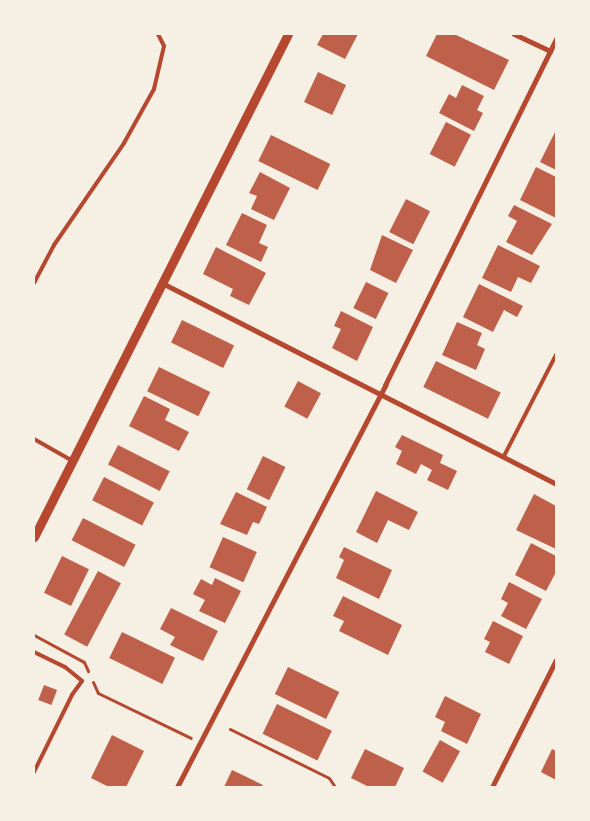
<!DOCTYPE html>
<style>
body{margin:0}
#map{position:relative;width:590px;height:821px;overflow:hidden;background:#f6efe4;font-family:"Exo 2",sans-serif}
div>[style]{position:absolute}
.building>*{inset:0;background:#bf614a;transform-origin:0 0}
.path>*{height:3px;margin:-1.5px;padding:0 1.5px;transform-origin:1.5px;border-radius:1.5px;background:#b5482f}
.service>*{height:4px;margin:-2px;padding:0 2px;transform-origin:2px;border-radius:2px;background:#b5482f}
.minor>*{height:5px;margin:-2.5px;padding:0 2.5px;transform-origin:2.5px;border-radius:2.5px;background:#b5482f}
.tertiary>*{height:9px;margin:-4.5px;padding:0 4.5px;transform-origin:4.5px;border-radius:4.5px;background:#b5482f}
span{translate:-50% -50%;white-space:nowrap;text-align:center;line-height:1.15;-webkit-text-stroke:4.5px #f6efe4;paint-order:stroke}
.frame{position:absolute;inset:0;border:35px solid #f6efe4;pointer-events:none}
</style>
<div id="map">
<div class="building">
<div style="clip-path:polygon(323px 34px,358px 34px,345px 59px,317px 45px)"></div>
<div style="clip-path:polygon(437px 34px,454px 34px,509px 60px,494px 90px,426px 56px)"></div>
<div style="left:318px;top:72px;width:31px;height:33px;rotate:25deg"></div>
<div style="clip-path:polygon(462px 85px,484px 96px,477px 110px,483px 113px,474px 131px,439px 113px,449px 94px,456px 98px)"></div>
<div style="left:446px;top:122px;width:28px;height:36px;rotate:27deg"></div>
<div style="clip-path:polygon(556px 130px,556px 170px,540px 162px)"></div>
<div style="left:271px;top:135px;width:66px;height:29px;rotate:26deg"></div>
<div style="clip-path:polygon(536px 167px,556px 177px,556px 218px,520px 200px)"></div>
<div style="clip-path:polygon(260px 172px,290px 188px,274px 220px,251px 209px,257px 196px,249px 193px)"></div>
<div style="left:406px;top:199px;width:27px;height:37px;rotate:27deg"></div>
<div style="clip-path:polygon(514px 205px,552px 224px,532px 255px,506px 242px,517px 221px,508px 216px)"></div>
<div style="clip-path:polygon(242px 213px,267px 225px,259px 243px,268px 247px,261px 262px,226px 245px)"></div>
<div style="clip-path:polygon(382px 235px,413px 250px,396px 283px,370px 270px)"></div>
<div style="clip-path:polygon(498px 245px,540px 266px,531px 283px,518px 277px,511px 292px,482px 278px)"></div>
<div style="clip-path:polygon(216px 247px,266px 273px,249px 305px,230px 296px,233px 289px,203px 274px)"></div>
<div style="left:366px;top:282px;width:25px;height:29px;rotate:26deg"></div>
<div style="clip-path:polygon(479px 284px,523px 306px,517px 317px,504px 310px,493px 332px,463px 317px)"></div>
<div style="clip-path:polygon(341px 311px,373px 327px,357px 361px,332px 348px,341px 329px,334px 326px)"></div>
<div style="left:182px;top:320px;width:58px;height:25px;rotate:26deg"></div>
<div style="clip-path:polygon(457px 322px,482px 333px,477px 345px,485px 349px,476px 370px,442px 355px)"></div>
<div style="left:436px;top:361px;width:72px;height:29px;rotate:26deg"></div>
<div style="left:159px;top:367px;width:57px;height:27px;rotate:26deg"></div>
<div style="left:298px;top:381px;width:26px;height:29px;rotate:28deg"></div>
<div style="clip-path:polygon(144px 396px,170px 409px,165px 420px,189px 432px,179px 451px,129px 426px)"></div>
<div style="clip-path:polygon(402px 435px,443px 455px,440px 463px,457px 471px,448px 490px,427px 480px,432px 470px,421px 464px,416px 474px,396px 464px,402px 451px,395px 447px)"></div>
<div style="left:118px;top:445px;width:58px;height:22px;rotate:27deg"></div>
<div style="left:263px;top:456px;width:25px;height:37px;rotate:26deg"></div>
<div style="left:104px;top:477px;width:56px;height:26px;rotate:27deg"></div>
<div style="clip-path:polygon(376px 491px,418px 512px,409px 530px,388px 520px,377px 543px,356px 532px)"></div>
<div style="clip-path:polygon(236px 492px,267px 507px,259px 524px,253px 522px,247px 535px,220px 524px)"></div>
<div style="clip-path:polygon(534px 494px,556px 506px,556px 549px,516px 530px)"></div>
<div style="left:83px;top:518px;width:59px;height:25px;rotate:27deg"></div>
<div style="left:223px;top:537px;width:37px;height:33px;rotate:24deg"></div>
<div style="clip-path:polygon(531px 543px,556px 556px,556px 572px,546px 591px,515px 575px)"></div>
<div style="clip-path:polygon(344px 547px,392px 570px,379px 599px,336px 578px,344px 560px,339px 557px)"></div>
<div style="left:62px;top:556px;width:30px;height:41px;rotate:26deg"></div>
<div style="left:98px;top:571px;width:26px;height:72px;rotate:28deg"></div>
<div style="clip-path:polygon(215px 578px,241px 591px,225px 623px,199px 611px,205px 600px,193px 594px,201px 579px,212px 585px)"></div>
<div style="clip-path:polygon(509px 582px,542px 599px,526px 629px,501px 616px,508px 603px,501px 599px)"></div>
<div style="clip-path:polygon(343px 596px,402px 625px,388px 655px,339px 631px,344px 621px,333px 616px)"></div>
<div style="clip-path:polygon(171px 608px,218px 631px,203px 661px,170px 645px,175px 637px,160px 629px)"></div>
<div style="clip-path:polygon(493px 621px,523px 636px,509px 664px,485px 652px,490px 642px,484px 639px)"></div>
<div style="left:122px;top:632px;width:59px;height:29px;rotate:26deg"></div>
<div style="left:288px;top:667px;width:57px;height:30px;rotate:26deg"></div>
<div style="left:44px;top:685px;width:14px;height:16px;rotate:21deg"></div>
<div style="clip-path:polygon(445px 696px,481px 714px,467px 744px,441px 731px,445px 722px,435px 717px)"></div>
<div style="left:277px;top:704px;width:61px;height:33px;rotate:26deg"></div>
<div style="clip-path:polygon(112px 735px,144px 751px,126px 787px,109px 787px,91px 778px)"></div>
<div style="left:440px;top:740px;width:23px;height:36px;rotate:29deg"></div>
<div style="clip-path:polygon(365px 749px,404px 768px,395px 787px,369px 787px,351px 778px)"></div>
<div style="clip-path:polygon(552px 749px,556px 751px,556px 780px,541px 772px)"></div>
<div style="clip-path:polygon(232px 770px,263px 785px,261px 787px,224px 787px)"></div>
</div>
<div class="path">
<div style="left:34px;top:635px;width:57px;rotate:28.4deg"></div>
<div style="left:84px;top:662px;width:10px;rotate:66deg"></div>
<div style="left:93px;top:682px;width:12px;rotate:66deg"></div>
<div style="left:98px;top:693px;width:103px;rotate:25.8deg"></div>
<div style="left:230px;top:729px;width:110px;rotate:26.3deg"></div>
<div style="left:329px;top:778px;width:11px;rotate:56deg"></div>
</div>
<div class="service">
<div style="left:34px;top:283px;width:43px;rotate:-62.2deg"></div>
<div style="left:54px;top:245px;width:124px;rotate:-55.5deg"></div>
<div style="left:124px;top:143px;width:62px;rotate:-60.9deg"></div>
<div style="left:154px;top:89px;width:44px;rotate:-76.9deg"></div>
<div style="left:164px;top:46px;width:13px;rotate:-117deg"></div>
<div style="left:34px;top:439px;width:43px;rotate:29.6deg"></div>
<div style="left:504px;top:456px;width:114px;rotate:-62.8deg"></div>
<div style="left:34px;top:652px;width:34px;rotate:26deg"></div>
<div style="left:65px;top:667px;width:22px;rotate:39deg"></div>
<div style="left:82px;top:681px;width:17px;rotate:126deg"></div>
<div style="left:72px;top:695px;width:86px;rotate:116.3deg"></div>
</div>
<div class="minor">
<div style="left:514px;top:34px;width:40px;rotate:25deg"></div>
<div style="left:162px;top:283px;width:442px;rotate:27deg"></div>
<div style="left:177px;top:787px;width:453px;rotate:-62.6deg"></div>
<div style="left:385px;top:385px;width:386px;rotate:-63.7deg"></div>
<div style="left:492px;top:787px;width:142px;rotate:-63.3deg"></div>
</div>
<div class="tertiary">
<div style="left:34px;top:537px;width:563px;rotate:-63.21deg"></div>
</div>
<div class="frame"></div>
</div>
